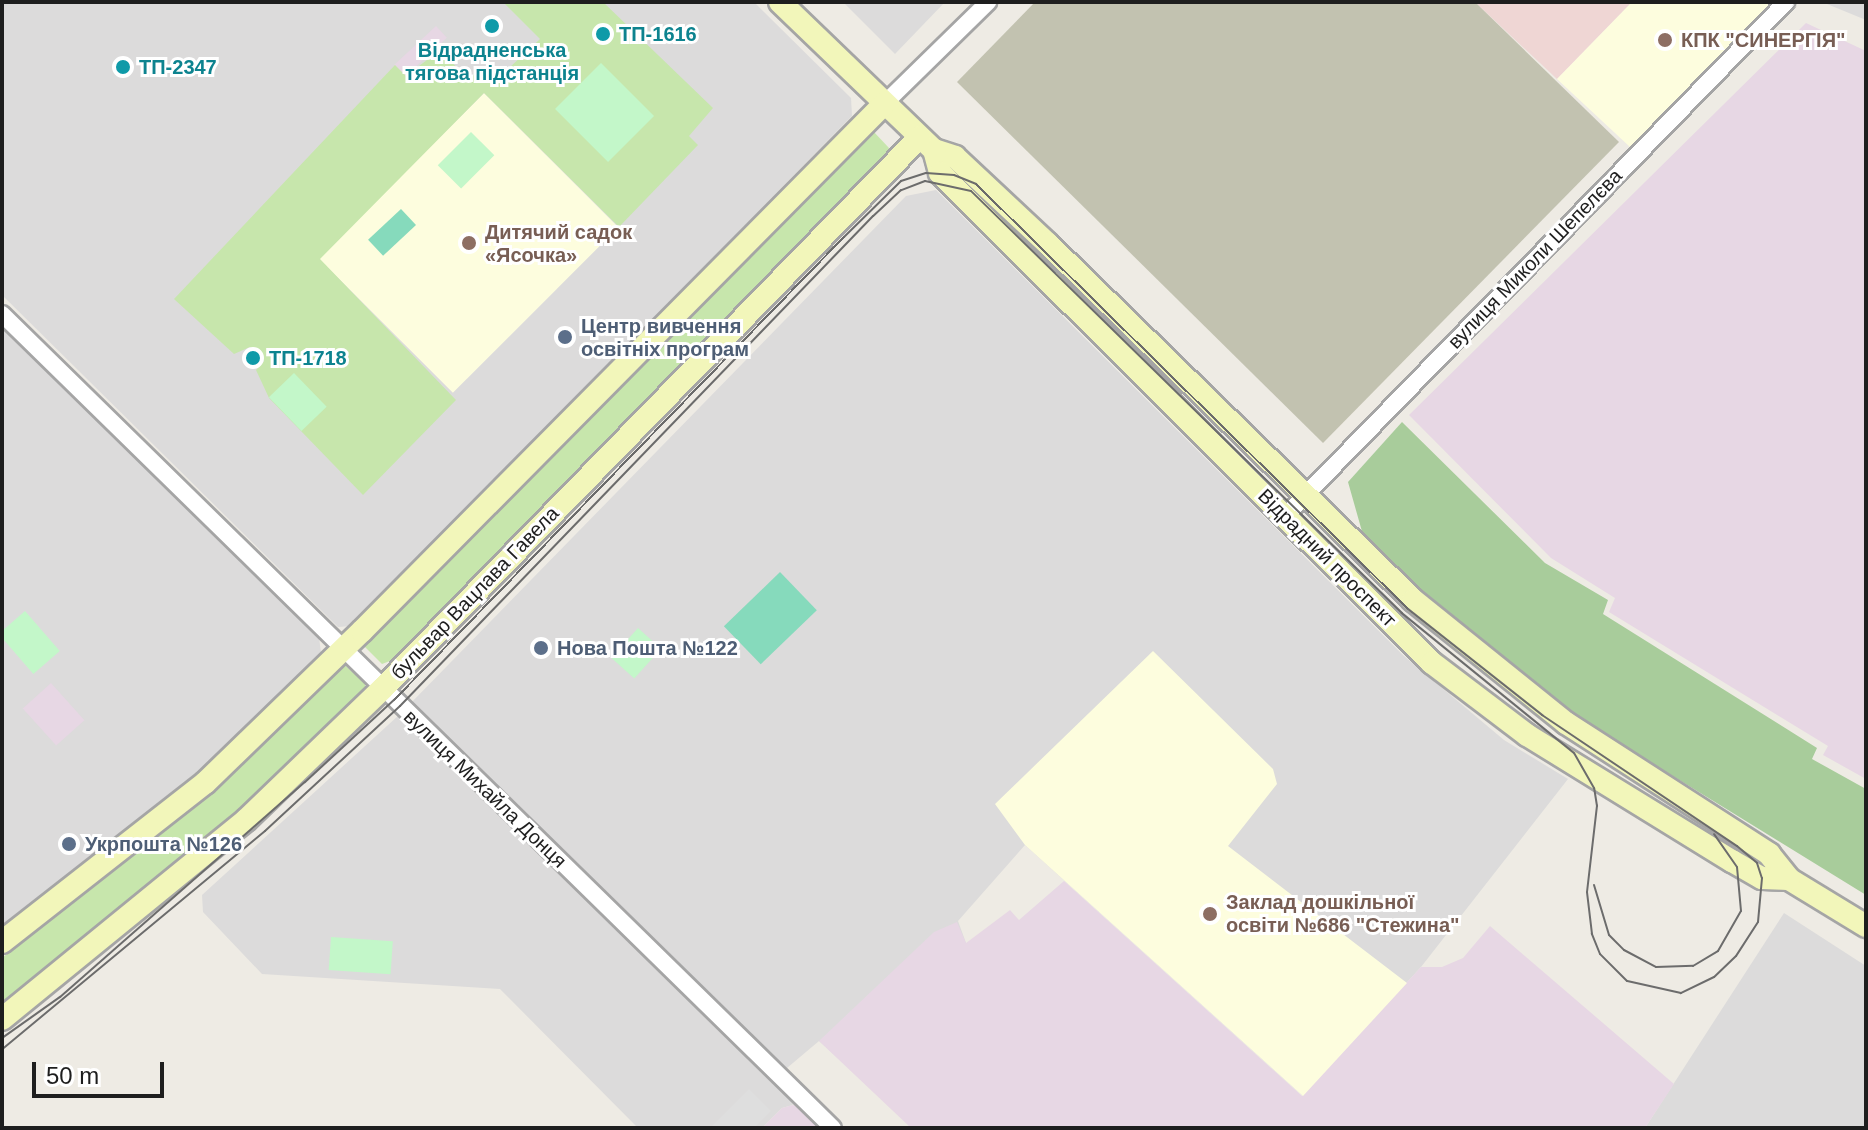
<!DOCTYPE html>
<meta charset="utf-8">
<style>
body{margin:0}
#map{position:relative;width:1868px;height:1130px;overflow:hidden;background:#eeebe4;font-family:Helvetica,sans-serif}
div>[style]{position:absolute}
.residential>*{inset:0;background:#dcdbdb}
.commercial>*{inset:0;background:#efd6d4}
.industrial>*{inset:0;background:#e7d7e4;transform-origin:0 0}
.education>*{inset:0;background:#fdfdde;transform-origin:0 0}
.construction>*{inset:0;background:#c2c2b0}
.grass>*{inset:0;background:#c7e6ac}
.forest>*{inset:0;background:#a8cc9b}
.park>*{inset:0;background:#c3f7c9;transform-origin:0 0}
.pitch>*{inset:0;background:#86dabc;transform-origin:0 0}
.parking>*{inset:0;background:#dedede}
.roads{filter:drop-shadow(2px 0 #a5a5a5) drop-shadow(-2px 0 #a5a5a5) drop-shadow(0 2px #a5a5a5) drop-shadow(0 -2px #a5a5a5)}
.street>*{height:16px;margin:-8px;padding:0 8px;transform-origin:8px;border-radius:8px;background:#fff}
.secondary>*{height:22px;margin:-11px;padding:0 11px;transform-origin:11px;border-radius:11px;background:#f2f6ba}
.tram>*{height:2px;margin:-1px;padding:0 1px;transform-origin:1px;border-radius:1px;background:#6c6c6c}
.dots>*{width:22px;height:22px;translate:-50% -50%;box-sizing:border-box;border:4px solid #fff;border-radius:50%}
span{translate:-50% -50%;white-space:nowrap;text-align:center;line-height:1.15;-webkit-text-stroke:6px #fff;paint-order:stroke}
.culture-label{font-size:20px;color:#0d838f;font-weight:700}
.left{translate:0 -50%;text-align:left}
.education-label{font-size:20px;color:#785e54;font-weight:700}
.street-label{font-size:20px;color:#1e1e1e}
.service-label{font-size:20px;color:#4e5e75;font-weight:700}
.frame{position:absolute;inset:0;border:4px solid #1e1e1e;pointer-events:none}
.scale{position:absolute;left:32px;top:1062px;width:132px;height:36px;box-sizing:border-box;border:4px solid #1e1e1e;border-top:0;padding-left:10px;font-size:24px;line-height:28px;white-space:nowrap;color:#1e1e1e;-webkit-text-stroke:6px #fff;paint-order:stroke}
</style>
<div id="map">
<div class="residential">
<div style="clip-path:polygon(2px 2px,754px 2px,851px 98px,852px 116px,351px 626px,338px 627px,2px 295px)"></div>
<div style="clip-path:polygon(843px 2px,945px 2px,895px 54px)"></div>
<div style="clip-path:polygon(1827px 2px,1866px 2px,1866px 20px,1827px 4px)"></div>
<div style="clip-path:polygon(936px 190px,1404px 656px,1504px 740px,1568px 779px,1421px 967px,1303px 1096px,1025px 845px,958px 921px,966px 943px,837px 1057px,819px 1041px,787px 1068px,409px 705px,906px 196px)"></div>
<div style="clip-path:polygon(2px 322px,319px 637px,321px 653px,203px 773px,2px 932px)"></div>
<div style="clip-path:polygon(399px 715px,784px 1088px,793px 1105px,782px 1108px,762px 1128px,638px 1128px,500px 989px,262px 974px,203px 912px,202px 895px)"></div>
<div style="clip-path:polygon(1784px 913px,1866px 966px,1866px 1128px,1645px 1128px)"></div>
</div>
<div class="commercial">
<div style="clip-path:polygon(1475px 2px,1632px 2px,1557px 79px)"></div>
</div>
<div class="industrial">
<div style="clip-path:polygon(1806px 23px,1866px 51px,1866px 779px,1823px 755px,1828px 746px,1609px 612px,1615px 598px,1551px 558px,1409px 415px)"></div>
<div style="left:436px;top:26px;width:16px;height:57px;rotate:47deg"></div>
<div style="left:51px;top:683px;width:50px;height:38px;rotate:48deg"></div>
<div style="clip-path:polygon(1064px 881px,1302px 1096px,1421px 967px,1442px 967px,1463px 958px,1490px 926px,1674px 1084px,1645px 1128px,911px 1128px,819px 1041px,934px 932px,957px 922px,966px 943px,1010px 910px,1019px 920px)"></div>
<div style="clip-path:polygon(793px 1105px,807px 1108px,827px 1128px,762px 1128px,782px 1108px)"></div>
</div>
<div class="education">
<div style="clip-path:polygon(1632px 2px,1774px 2px,1630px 147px,1557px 79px)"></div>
<div style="left:484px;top:93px;width:190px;height:234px;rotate:45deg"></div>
<div style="clip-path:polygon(1153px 651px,1273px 769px,1277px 784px,1228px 846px,1407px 983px,1303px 1096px,1025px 845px,995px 804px)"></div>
</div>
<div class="construction">
<div style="clip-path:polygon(1035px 2px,1475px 2px,1619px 142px,1323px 443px,957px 82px)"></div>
</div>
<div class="grass">
<div style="clip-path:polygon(503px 2px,603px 2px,713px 108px,689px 136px,698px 145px,619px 227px,484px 93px,320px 259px,456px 400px,363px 495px,269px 398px,256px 370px,264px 361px,250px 347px,234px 354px,174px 299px,395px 65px,406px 76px,440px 50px,466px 77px,509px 68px,540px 39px)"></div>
<div style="clip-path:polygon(873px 131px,889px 148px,887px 156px,395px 659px,382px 664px,364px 646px,372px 634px,864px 132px)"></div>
<div style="clip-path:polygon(342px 663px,365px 683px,365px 691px,244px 807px,2px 1008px,2px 958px,214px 785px)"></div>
</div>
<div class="forest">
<div style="clip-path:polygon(1402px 422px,1545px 563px,1608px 600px,1603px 614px,1817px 748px,1812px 759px,1866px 789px,1866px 895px,1564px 709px,1418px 592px,1363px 535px,1348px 482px)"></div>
</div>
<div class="park">
<div style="left:601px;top:63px;width:75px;height:65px;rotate:45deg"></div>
<div style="left:471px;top:132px;width:33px;height:47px;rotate:45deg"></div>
<div style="left:294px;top:373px;width:47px;height:35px;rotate:46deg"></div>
<div style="left:25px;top:611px;width:53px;height:35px;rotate:49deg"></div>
<div style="left:638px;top:628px;width:31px;height:40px;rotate:42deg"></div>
<div style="left:331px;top:937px;width:62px;height:33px;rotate:4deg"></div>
</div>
<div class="pitch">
<div style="left:401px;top:209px;width:22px;height:45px;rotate:47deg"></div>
<div style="left:780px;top:572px;width:53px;height:78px;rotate:46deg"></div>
</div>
<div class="parking">
<div style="clip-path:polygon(749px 1089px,771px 1111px,754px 1128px,710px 1128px)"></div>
</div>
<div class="roads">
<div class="street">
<div style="left:884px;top:104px;width:146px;rotate:-44.4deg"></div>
<div style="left:2px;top:314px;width:1163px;rotate:44.41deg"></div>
<div style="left:1285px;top:516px;width:718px;rotate:-45.73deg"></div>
</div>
<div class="secondary">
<div style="left:780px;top:2px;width:214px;rotate:43.9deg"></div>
<div style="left:934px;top:150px;width:22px;rotate:18deg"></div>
<div style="left:955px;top:157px;width:127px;rotate:43.1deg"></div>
<div style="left:1048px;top:244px;width:510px;rotate:44.28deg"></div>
<div style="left:1413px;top:600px;width:196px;rotate:38.8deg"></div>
<div style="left:1566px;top:723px;width:242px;rotate:32.8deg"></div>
<div style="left:1769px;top:854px;width:32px;rotate:51deg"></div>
<div style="left:1789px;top:879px;width:90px;rotate:31.4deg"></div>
<div style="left:934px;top:150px;width:24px;rotate:75deg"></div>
<div style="left:940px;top:173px;width:694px;rotate:44.88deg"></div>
<div style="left:1432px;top:663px;width:119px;rotate:37.2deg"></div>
<div style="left:1527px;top:735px;width:241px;rotate:31.6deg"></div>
<div style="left:1732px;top:861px;width:34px;rotate:30deg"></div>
<div style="left:1762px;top:878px;width:27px;rotate:2deg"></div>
<div style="left:2px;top:942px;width:258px;rotate:-38.1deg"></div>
<div style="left:205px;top:783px;width:219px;rotate:-44.1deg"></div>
<div style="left:362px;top:631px;width:742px;rotate:-45.27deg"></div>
<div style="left:2px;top:1019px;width:315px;rotate:-39.2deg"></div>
<div style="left:246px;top:820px;width:190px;rotate:-43.9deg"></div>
<div style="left:383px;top:688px;width:769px;rotate:-45.74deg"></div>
</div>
</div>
<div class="tram">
<div style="left:1594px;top:885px;width:52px;rotate:73.3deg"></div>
<div style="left:1609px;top:935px;width:21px;rotate:45deg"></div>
<div style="left:1624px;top:950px;width:36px;rotate:28deg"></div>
<div style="left:1656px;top:967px;width:37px;rotate:-2deg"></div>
<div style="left:1693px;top:966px;width:29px;rotate:-31deg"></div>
<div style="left:1718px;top:951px;width:46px;rotate:-60.1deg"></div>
<div style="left:1741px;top:911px;width:44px;rotate:-95.2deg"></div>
<div style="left:1737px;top:867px;width:40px;rotate:-124.9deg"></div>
<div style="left:2px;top:1038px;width:71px;rotate:-35.3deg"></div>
<div style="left:60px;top:997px;width:326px;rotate:-41.3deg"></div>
<div style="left:305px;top:782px;width:121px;rotate:-42.7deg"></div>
<div style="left:394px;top:700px;width:646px;rotate:-45.82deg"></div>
<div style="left:844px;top:237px;width:80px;rotate:-44.5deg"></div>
<div style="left:901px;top:181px;width:26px;rotate:-18deg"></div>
<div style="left:926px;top:173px;width:28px;rotate:4deg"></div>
<div style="left:954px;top:175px;width:24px;rotate:22deg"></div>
<div style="left:976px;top:184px;width:606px;rotate:44.53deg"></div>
<div style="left:1408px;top:609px;width:171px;rotate:38.3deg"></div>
<div style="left:1542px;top:715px;width:235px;rotate:33.9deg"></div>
<div style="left:1737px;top:846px;width:26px;rotate:40deg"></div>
<div style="left:1757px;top:863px;width:16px;rotate:72deg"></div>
<div style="left:1762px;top:878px;width:44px;rotate:95.2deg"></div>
<div style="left:1758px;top:922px;width:40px;rotate:122.9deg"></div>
<div style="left:1736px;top:956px;width:30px;rotate:136deg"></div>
<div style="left:1714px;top:977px;width:37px;rotate:154deg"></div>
<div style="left:1681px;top:993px;width:55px;rotate:-167.5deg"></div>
<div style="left:1627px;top:981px;width:38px;rotate:-135deg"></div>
<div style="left:1600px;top:954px;width:22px;rotate:-112deg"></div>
<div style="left:1592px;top:934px;width:42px;rotate:-96.8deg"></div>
<div style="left:1587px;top:892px;width:87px;rotate:-83.4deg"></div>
<div style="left:1597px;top:806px;width:18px;rotate:-99deg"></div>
<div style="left:1594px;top:788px;width:40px;rotate:-119.7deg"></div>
<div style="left:1574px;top:753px;width:222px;rotate:-140.9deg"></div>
<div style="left:1402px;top:613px;width:603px;rotate:-135.6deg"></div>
<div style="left:971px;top:191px;width:47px;rotate:-167.7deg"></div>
<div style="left:925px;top:181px;width:26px;rotate:159deg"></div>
<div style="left:901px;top:190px;width:38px;rotate:137deg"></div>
<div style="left:873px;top:216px;width:681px;rotate:133.99deg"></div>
<div style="left:400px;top:706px;width:184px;rotate:137.2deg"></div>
<div style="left:265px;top:831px;width:342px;rotate:140.3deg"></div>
</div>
<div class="dots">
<div style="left:492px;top:26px;background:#0f9aa8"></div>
<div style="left:603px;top:34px;background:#0f9aa8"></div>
<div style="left:1665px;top:40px;background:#8d6e63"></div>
<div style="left:123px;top:67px;background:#0f9aa8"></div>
<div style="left:469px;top:243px;background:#8d6e63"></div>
<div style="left:565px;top:337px;background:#5c6f8a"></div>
<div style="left:253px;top:358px;background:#0f9aa8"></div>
<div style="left:541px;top:648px;background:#5c6f8a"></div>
<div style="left:69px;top:844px;background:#5c6f8a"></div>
<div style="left:1210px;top:914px;background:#8d6e63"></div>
</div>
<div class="culture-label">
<span class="left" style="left:619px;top:34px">ТП-1616</span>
<span style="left:492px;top:62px">Відрадненська<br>тягова підстанція</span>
<span class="left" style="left:139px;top:67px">ТП-2347</span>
<span class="left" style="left:269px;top:358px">ТП-1718</span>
</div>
<div class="education-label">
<span class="left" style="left:1681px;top:40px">КПК "СИНЕРГІЯ"</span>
<span class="left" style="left:485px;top:244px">Дитячий садок<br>«Ясочка»</span>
<span class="left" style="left:1226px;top:914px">Заклад дошкільної<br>освіти №686 "Стежина"</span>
</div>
<div class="street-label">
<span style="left:1535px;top:259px;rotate:-46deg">вулиця Миколи Шепелєва</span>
<span style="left:1327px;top:558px;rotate:45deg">Відрадний проспект</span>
<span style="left:475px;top:593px;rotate:-46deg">бульвар Вацлава Гавела</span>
<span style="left:485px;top:789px;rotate:44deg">вулиця Михайла Донця</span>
</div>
<div class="service-label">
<span class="left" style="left:581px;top:338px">Центр вивчення<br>освітніх програм</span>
<span class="left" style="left:557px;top:648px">Нова Пошта №122</span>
<span class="left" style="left:85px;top:844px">Укрпошта №126</span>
</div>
<div class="frame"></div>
<div class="scale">50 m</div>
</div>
